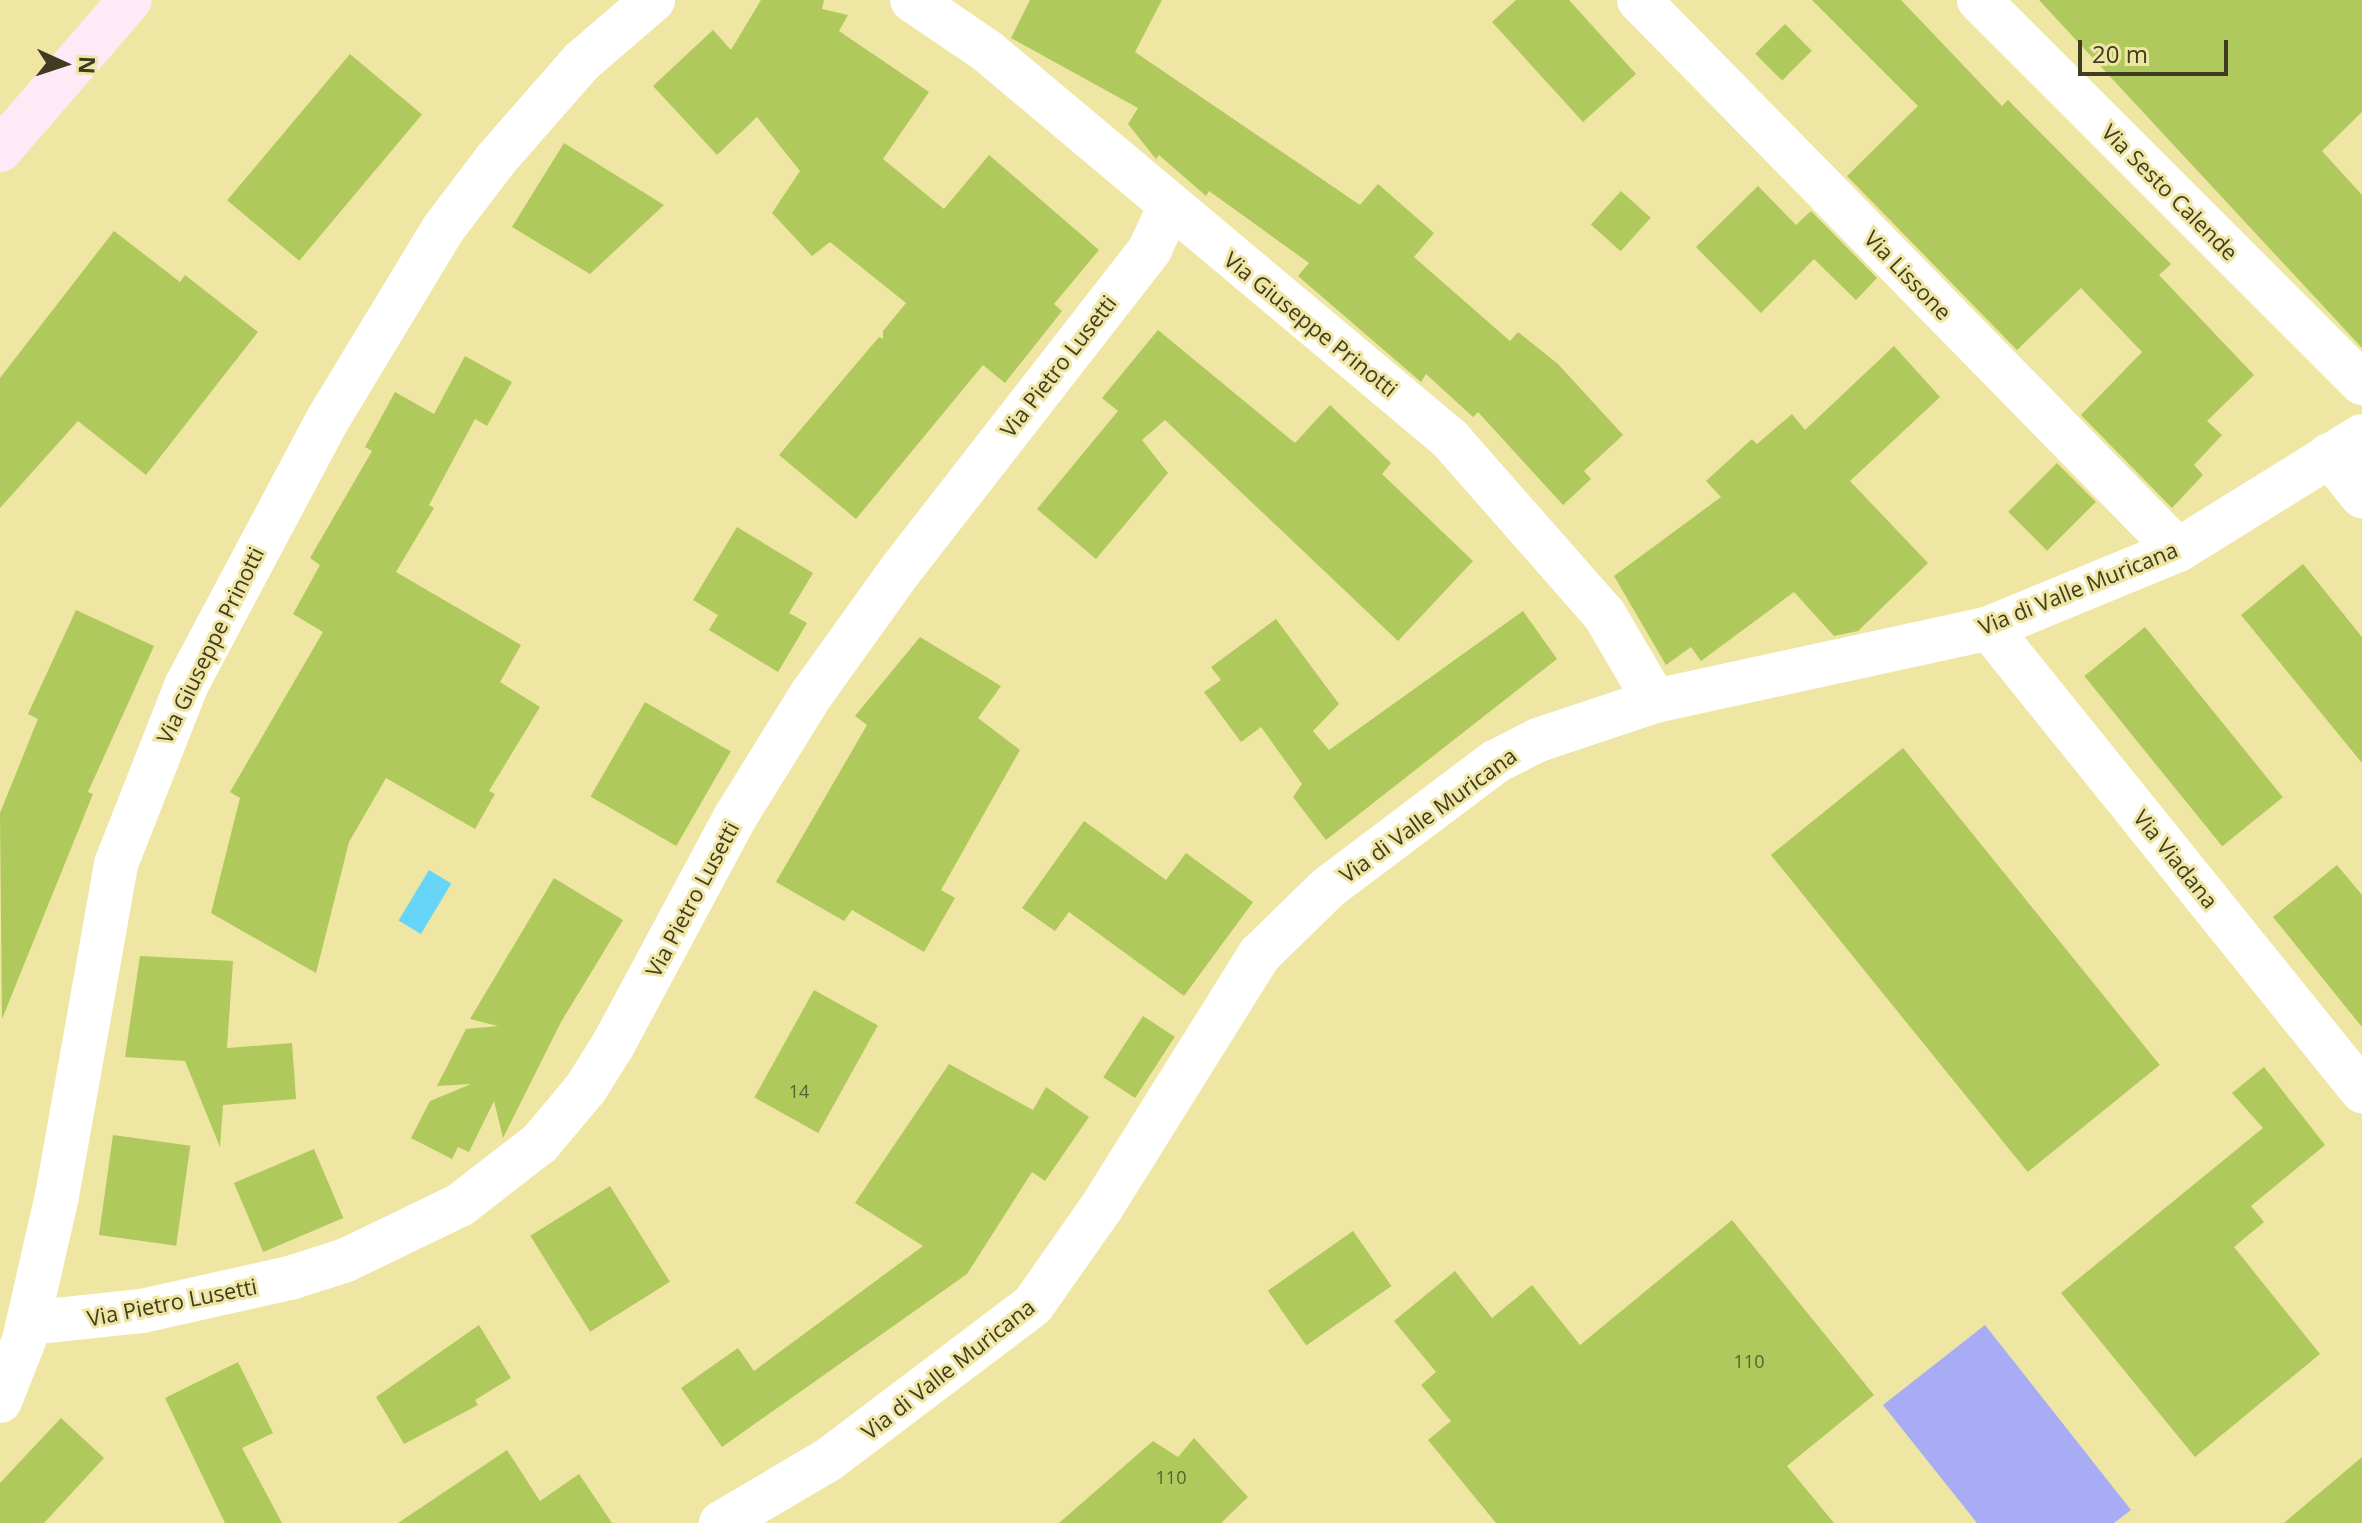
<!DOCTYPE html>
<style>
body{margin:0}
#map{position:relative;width:2362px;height:1523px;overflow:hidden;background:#efe6a3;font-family:"Open Sans",sans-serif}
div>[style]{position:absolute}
.green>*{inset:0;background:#a7acf5}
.water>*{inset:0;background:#67d5f7;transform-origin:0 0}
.building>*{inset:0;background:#afc95c;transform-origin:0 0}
.street>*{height:44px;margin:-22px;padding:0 22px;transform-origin:22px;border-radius:22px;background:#fff}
.secondary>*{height:44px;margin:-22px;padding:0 22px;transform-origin:22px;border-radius:22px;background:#ffe9f7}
span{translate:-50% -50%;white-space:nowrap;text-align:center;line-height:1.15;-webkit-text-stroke:6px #efe6a3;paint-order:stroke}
.number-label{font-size:18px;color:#5c5f30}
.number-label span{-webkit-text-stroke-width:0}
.street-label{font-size:22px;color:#403c21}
.north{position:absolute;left:24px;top:24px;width:80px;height:80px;-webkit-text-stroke:6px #efe6a3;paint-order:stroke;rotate:93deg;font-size:22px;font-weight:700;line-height:32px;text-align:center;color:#403c21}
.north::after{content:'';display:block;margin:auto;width:28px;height:36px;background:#403c21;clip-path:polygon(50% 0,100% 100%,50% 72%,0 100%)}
.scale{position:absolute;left:2078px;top:40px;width:150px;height:36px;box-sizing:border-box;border:4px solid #403c21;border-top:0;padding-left:10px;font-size:24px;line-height:28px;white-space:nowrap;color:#403c21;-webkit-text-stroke:6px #efe6a3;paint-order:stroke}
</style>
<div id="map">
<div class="green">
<div style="clip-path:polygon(1985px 1325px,2131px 1510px,2114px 1523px,1977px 1523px,1883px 1405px)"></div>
</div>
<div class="water">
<div style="left:429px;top:870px;width:26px;height:59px;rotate:31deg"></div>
</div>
<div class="building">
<div style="clip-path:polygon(761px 0,824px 0,822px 9px,848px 15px,839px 31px,929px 92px,883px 159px,944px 209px,989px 155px,1099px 250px,1054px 304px,1062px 311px,1005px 383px,983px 365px,856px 519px,779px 455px,879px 337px,883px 339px,883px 331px,906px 303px,830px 242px,812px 256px,772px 213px,800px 171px,757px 117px,717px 155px,653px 86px,713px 30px,731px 50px)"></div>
<div style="clip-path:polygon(1030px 0,1162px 0,1135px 52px,1360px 205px,1378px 184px,1434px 233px,1414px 257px,1510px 341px,1518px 332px,1558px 364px,1623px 435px,1584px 471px,1591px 479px,1563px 505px,1478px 412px,1473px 417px,1426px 374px,1421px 382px,1298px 276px,1309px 263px,1209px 191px,1206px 196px,1159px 155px,1156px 159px,1128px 124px,1138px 108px,1011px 38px)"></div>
<div style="clip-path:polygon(1516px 0,1569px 0,1636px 74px,1583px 122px,1492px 22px)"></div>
<div style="clip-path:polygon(1812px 0,1901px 0,2002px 106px,2008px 100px,2171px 264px,2159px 275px,2254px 375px,2207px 421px,2222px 435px,2194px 465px,2203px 475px,2172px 508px,2081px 415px,2142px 352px,2081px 288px,2017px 350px,1847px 176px,1918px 106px)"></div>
<div style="clip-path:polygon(2039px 0,2362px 0,2362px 112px,2322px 151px,2362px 195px,2362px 348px)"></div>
<div style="left:1785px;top:24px;width:38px;height:42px;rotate:45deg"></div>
<div style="left:350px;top:54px;width:94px;height:191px;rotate:40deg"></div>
<div style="clip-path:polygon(564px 143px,664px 205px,590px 274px,512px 227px)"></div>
<div style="clip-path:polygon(1758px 186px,1796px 225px,1811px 211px,1877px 278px,1856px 300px,1814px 259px,1761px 313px,1696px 247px)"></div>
<div style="left:1621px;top:191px;width:40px;height:45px;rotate:42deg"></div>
<div style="clip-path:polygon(114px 231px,180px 282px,185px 275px,258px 332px,146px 475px,78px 421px,0 508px,0 378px)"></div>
<div style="clip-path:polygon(1158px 330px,1295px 443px,1330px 405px,1391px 463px,1382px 474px,1473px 561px,1398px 641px,1165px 420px,1142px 440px,1168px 473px,1096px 559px,1037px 509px,1118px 411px,1102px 398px)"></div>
<div style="clip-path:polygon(1894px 346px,1940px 397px,1850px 481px,1928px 563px,1858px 631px,1834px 636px,1794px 592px,1701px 661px,1691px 647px,1666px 665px,1614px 576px,1721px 497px,1706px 481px,1752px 439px,1757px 444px,1792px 414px,1805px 430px)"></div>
<div style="clip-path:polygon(465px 356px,512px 382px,487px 426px,475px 419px,429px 505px,434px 508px,396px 572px,521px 645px,500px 682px,540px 707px,489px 791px,495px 794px,475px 829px,386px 778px,349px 842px,316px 973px,211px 913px,240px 798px,230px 792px,323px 632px,293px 614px,320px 565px,310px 558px,372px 451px,365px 447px,395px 392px,434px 414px)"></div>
<div style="left:2057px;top:463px;width:55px;height:69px;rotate:45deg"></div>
<div style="clip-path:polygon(737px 527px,813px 573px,789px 613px,807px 623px,778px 672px,709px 630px,718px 615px,693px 600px)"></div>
<div style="clip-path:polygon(2303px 564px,2362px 637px,2362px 763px,2241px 615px)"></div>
<div style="clip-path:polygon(76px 610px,154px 646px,88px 792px,93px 794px,2px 1019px,0 813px,38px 719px,28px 714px)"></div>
<div style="clip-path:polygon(1523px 611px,1557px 659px,1326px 840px,1293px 797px,1302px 784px,1261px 727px,1241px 742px,1204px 692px,1221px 680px,1211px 667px,1276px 619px,1339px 704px,1313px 731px,1329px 750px)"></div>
<div style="left:2145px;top:627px;width:219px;height:78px;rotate:51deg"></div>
<div style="clip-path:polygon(920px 637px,1001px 686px,978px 718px,1020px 750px,941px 890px,955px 898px,924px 952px,852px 910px,844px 921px,776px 882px,867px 725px,855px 716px)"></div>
<div style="left:645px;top:702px;width:99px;height:109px;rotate:30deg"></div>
<div style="left:1903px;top:748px;width:408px;height:170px;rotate:51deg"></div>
<div style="clip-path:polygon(1084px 821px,1166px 880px,1186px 853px,1253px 902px,1184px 996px,1069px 912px,1055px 931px,1022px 908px)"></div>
<div style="clip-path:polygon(2337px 865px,2362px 895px,2362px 1027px,2273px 917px)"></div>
<div style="clip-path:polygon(554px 878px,623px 920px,561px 1022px,503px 1138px,494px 1101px,469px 1152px,458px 1147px,452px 1159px,411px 1138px,430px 1101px,471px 1084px,437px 1086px,466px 1029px,498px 1026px,470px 1019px)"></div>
<div style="clip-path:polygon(140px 956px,233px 961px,227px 1048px,292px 1043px,296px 1099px,223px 1105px,220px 1147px,185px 1061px,125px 1057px)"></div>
<div style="left:814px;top:990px;width:73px;height:123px;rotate:29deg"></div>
<div style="left:1143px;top:1016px;width:38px;height:73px;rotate:33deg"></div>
<div style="clip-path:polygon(949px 1064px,1033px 1110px,1046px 1087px,1089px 1117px,1045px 1181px,1032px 1172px,967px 1274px,722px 1447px,681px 1388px,738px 1348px,754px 1371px,923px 1246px,855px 1203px)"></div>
<div style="clip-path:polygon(2264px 1067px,2325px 1145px,2251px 1206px,2264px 1222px,2234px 1247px,2320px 1354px,2195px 1457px,2061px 1293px,2263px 1128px,2232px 1093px)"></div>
<div style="left:113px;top:1135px;width:78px;height:101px;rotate:8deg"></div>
<div style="left:314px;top:1149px;width:75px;height:87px;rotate:67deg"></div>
<div style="left:610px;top:1186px;width:113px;height:94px;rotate:58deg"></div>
<div style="clip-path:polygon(1732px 1220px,1874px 1395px,1787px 1466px,1834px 1523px,1496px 1523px,1428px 1440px,1451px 1421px,1421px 1385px,1436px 1372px,1394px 1321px,1455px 1271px,1492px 1318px,1532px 1285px,1580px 1345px)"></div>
<div style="left:1353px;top:1231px;width:67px;height:104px;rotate:55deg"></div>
<div style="clip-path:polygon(479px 1325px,511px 1378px,475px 1400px,478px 1405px,404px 1444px,376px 1397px)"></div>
<div style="clip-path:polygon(238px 1362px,273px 1433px,242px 1448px,282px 1523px,225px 1523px,165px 1398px)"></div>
<div style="clip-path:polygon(61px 1418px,104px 1458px,44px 1523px,0 1523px,0 1483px)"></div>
<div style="clip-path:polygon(1194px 1438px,1248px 1497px,1221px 1523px,1059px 1523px,1153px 1441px,1178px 1457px)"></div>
<div style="clip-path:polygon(507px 1450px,540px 1501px,579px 1474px,612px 1523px,398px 1523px)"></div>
<div style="clip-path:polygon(2362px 1457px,2362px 1523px,2284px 1523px)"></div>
</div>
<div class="street">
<div style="left:912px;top:0;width:91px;rotate:34.2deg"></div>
<div style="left:987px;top:51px;width:604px;rotate:39.96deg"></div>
<div style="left:1450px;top:439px;width:233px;rotate:48.7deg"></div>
<div style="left:1604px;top:614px;width:101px;rotate:59.6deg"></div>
<div style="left:1639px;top:0;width:770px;rotate:45.58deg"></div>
<div style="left:1979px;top:0;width:542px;rotate:45deg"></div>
<div style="left:2329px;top:455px;width:53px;rotate:51.2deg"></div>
<div style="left:1989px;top:628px;width:595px;rotate:51.14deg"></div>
<div style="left:28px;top:1323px;width:115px;rotate:-6deg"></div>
<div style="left:142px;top:1311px;width:152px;rotate:-12.6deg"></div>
<div style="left:290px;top:1278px;width:59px;rotate:-17.8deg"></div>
<div style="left:346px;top:1260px;width:127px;rotate:-25.8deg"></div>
<div style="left:460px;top:1205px;width:101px;rotate:-37.8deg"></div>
<div style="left:540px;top:1143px;width:72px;rotate:-50.1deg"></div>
<div style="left:586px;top:1088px;width:51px;rotate:-57.9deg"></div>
<div style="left:613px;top:1045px;width:256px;rotate:-61.8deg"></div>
<div style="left:734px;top:819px;width:146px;rotate:-58.2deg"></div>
<div style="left:811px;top:695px;width:151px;rotate:-54.4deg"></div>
<div style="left:899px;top:572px;width:409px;rotate:-52.1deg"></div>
<div style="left:1150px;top:249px;width:45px;rotate:-65.1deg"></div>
<div style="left:0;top:1401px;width:66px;rotate:-68.5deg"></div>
<div style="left:24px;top:1340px;width:148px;rotate:-77.1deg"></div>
<div style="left:57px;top:1196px;width:337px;rotate:-79.9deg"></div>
<div style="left:116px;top:864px;width:193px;rotate:-68.5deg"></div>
<div style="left:187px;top:684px;width:300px;rotate:-62deg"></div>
<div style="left:328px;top:419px;width:222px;rotate:-58.8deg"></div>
<div style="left:443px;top:229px;width:89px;rotate:-52.7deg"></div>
<div style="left:497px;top:158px;width:128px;rotate:-48.8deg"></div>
<div style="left:581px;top:62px;width:95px;rotate:-40.7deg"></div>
<div style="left:721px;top:1523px;width:124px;rotate:-30.5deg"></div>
<div style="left:828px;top:1460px;width:257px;rotate:-37.1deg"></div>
<div style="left:1033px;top:1305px;width:122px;rotate:-55deg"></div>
<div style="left:1103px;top:1205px;width:296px;rotate:-58deg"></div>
<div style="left:1260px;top:954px;width:96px;rotate:-44.2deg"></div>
<div style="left:1329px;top:887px;width:208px;rotate:-37deg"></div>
<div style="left:1495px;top:762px;width:48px;rotate:-27.1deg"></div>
<div style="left:1538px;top:740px;width:123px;rotate:-18.4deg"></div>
<div style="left:1655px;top:701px;width:342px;rotate:-12.3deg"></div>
<div style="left:1989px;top:628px;width:204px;rotate:-22.4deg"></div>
<div style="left:2178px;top:550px;width:216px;rotate:-31.8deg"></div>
</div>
<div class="secondary">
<div style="left:0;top:150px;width:198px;rotate:-49.1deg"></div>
</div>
<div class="number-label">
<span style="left:799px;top:1091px">14</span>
<span style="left:1749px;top:1361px">110</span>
<span style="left:1171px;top:1477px">110</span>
</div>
<div class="street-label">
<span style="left:2170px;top:192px;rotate:45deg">Via Sesto Calende</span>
<span style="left:1908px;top:275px;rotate:46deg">Via Lissone</span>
<span style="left:1311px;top:324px;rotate:39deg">Via Giuseppe Prinotti</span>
<span style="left:1058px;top:366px;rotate:-52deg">Via Pietro Lusetti</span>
<span style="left:2078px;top:588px;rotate:-22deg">Via di Valle Muricana</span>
<span style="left:210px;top:645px;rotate:-64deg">Via Giuseppe Prinotti</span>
<span style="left:1428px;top:815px;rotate:-36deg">Via di Valle Muricana</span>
<span style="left:2176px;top:859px;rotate:51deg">Via Viadana</span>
<span style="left:692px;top:899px;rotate:-62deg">Via Pietro Lusetti</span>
<span style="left:172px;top:1302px;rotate:-11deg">Via Pietro Lusetti</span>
<span style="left:948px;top:1369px;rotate:-38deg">Via di Valle Muricana</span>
</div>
<div class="north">N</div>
<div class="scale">20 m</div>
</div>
